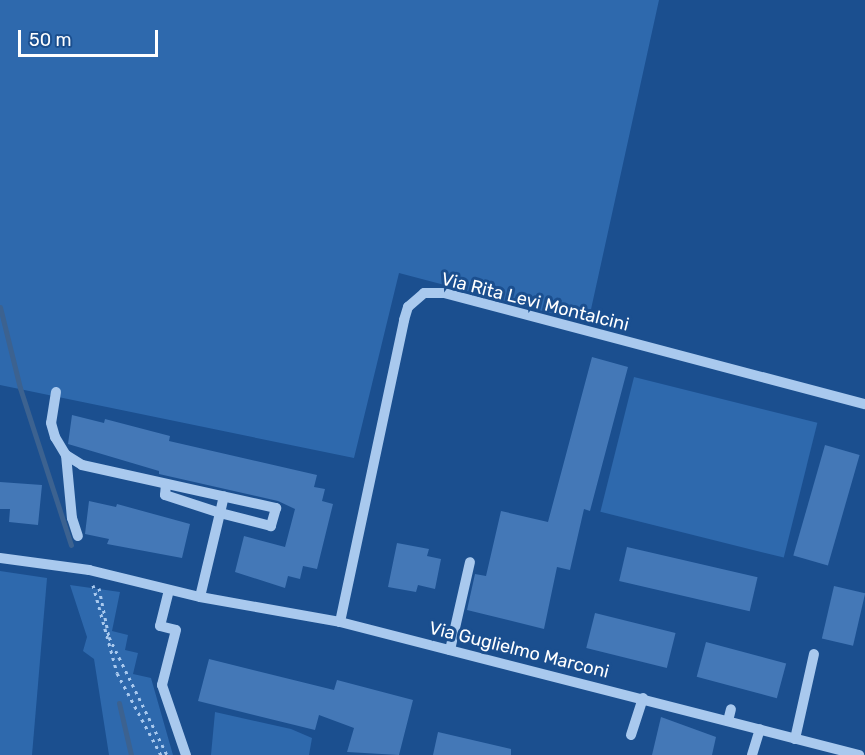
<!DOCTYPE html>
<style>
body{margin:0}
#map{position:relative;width:865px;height:755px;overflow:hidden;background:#1b4f8f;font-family:Rubik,sans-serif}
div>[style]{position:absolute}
.green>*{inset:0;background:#2e69ad;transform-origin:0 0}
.stream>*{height:5px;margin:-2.5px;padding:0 2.5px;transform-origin:2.5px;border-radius:2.5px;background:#3c6290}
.building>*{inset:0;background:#4478b7;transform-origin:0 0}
.path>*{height:3px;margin-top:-1.5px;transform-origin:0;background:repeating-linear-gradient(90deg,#a9c9ee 0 3px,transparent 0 7.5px)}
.minor>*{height:10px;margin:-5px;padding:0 5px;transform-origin:5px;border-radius:5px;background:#a9c9ee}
span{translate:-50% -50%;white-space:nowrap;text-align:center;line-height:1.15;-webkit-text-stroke:6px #1b4f8f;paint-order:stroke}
.street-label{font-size:18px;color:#fff}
.scale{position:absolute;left:18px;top:30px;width:140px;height:27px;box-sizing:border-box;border:3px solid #fff;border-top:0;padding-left:8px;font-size:18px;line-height:21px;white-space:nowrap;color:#fff;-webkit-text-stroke:4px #1b4f8f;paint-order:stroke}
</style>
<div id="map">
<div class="green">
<div style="clip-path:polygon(0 0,659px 0,588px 323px,399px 273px,354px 458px,0 385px)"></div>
<div style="left:634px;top:377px;width:189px;height:139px;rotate:14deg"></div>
<div style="clip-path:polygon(0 571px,47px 578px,32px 755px,0 755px)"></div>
<div style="clip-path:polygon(70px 585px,120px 592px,112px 631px,128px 635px,125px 650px,138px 653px,133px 674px,151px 678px,173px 755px,109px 755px,94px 659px,83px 651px,87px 637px)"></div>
<div style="clip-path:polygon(215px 712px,291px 729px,312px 738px,309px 755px,211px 755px)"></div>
</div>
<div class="stream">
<div style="left:0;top:307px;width:83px;rotate:76.1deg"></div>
<div style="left:20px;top:388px;width:165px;rotate:72deg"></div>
<div style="left:119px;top:703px;width:53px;rotate:77deg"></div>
</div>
<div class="building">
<div style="clip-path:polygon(592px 357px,628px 367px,590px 511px,584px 509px,570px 570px,557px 567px,544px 629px,467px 610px,475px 574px,486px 576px,501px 511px,548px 522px)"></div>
<div style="clip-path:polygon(72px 415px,104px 423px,105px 419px,170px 436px,169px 441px,317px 475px,314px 487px,325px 489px,322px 501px,333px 504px,317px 569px,303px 566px,300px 579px,288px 576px,285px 588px,235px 572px,244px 536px,285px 547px,295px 509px,278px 501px,159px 474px,159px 471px,68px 444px)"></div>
<div style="left:825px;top:445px;width:36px;height:115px;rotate:16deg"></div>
<div style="clip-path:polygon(0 482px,42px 485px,38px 525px,9px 522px,10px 509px,0 509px)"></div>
<div style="clip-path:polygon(89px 501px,116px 507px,117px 504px,190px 524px,182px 558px,107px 544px,109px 539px,85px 534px)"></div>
<div style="clip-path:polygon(397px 543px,429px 549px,427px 556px,441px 559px,435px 589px,418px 585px,416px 592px,388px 587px)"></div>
<div style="left:627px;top:547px;width:134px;height:35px;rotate:13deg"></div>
<div style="left:834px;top:586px;width:32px;height:54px;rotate:13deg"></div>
<div style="left:595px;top:613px;width:83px;height:36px;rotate:14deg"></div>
<div style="left:706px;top:642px;width:83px;height:36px;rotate:15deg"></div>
<div style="clip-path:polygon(209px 659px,334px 690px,337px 680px,413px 700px,399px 755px,347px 752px,354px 728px,319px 715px,315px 730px,198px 701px)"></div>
<div style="clip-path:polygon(661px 717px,716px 737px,712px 755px,652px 755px)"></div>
<div style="clip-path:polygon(438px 732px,511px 749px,511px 755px,433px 755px)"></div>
</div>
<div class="path">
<div style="left:93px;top:585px;width:91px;rotate:74.7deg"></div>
<div style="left:117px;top:673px;width:93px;rotate:61.8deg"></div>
<div style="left:99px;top:588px;width:50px;rotate:78.5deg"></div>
<div style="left:109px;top:637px;width:131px;rotate:63.8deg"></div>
</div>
<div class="minor">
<div style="left:56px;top:392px;width:31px;rotate:99deg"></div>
<div style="left:51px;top:423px;width:15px;rotate:74deg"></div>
<div style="left:55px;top:437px;width:21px;rotate:59deg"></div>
<div style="left:66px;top:455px;width:19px;rotate:32deg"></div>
<div style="left:82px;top:465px;width:199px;rotate:12.5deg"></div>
<div style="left:276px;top:508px;width:19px;rotate:106deg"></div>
<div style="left:271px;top:526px;width:53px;rotate:-165.7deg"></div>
<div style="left:220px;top:513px;width:86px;rotate:103.4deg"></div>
<div style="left:66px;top:455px;width:63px;rotate:84.6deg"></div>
<div style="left:72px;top:518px;width:19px;rotate:72deg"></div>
<div style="left:166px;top:484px;width:11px;rotate:95deg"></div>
<div style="left:165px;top:495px;width:58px;rotate:18.1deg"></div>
<div style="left:220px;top:513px;width:17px;rotate:-77deg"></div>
<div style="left:0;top:558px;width:90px;rotate:7.7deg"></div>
<div style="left:89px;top:570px;width:114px;rotate:13.7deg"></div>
<div style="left:200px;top:597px;width:142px;rotate:10.1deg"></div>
<div style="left:340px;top:622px;width:536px;rotate:14.37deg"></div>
<div style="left:169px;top:590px;width:37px;rotate:104deg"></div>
<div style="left:160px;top:626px;width:16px;rotate:14deg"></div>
<div style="left:176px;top:630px;width:57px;rotate:104.3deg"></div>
<div style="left:162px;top:685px;width:74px;rotate:71.1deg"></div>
<div style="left:340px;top:622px;width:309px;rotate:-78deg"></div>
<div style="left:404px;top:320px;width:14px;rotate:-73deg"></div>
<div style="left:408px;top:307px;width:21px;rotate:-41deg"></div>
<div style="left:424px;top:293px;width:20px"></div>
<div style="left:444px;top:293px;width:435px;rotate:14.8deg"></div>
<div style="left:450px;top:650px;width:90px;rotate:-77.2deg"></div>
<div style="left:728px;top:721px;width:12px;rotate:-76deg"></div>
<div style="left:631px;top:735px;width:39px;rotate:-72deg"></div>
<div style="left:795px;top:739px;width:87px;rotate:-77.4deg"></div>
<div style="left:752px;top:755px;width:27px;rotate:-73deg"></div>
</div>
<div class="street-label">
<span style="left:535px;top:302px;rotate:14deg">Via Rita Levi Montalcini</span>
<span style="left:519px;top:650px;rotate:14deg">Via Guglielmo Marconi</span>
</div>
<div class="scale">50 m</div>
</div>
